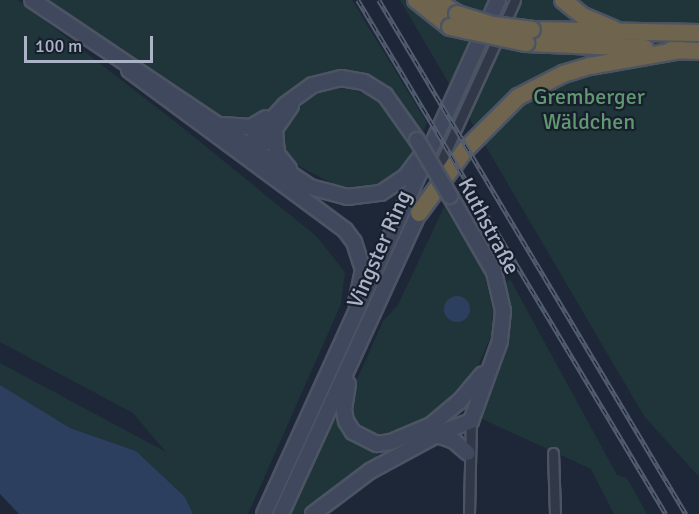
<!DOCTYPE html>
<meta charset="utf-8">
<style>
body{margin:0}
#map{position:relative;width:699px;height:514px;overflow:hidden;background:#1e2738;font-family:Signika,sans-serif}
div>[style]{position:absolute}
.green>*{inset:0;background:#203539}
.water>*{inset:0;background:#2d3f5f}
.round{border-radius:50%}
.roads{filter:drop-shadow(2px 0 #4c5464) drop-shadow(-2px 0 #4c5464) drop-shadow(0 2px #4c5464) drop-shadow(0 -2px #4c5464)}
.street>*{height:9px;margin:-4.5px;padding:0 4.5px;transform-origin:4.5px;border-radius:4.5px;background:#313948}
.secondary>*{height:14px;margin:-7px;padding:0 7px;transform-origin:7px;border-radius:7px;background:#3f485c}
.highway>*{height:16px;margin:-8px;padding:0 8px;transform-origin:8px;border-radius:8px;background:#6f644d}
.rail>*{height:4.5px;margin-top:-2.25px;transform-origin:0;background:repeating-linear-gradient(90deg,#171f2d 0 7px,#535d70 0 14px);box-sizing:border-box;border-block:2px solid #535d70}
.bridges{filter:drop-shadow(2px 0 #4c5464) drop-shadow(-2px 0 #4c5464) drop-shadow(0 2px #4c5464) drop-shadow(0 -2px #4c5464)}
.secondary-bridge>*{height:14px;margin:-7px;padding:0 7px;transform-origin:7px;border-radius:7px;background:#3f485c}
.highway-bridge>*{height:16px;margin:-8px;padding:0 8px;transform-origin:8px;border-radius:8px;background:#6f644d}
span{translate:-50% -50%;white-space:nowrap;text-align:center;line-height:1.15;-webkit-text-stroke:4.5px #171f2d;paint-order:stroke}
.park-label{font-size:22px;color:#619871}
.street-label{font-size:22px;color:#abb4c6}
.scale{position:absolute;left:24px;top:36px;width:129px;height:27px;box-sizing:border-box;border:3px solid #abb4c6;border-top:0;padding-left:8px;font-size:18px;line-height:21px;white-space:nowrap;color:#abb4c6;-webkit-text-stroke:4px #171f2d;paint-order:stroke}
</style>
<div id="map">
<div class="green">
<div style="clip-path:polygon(0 0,18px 0,178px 124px,316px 236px,345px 272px,341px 304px,248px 514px,193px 514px,185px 497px,136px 451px,70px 428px,0 385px,0 363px,166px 452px,133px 413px,0 342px)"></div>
<div style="clip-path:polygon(40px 0,352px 0,427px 123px,422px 134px,411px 116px,387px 90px,311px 81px,285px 94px,254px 123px,219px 119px)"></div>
<div style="clip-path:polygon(400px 0,699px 0,699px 477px,644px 416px)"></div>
<div style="clip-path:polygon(346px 87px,378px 99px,413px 151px,402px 167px,377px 186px,363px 189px,333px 184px,297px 165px,285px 150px,283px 131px,304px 102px,323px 90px)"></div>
<div style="clip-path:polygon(444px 207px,484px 272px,493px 311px,492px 334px,475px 372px,435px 415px,405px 433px,375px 439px,356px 429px,349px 409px,351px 393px,383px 321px,398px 305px)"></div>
<div style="clip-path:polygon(510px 279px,617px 475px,627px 478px,647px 514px,614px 514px,591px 469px,480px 418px,509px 315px,505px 284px)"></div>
<div style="clip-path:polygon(337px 412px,350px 436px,377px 449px,377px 456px,304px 514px,288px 514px)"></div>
</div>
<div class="water">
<div class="round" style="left:444px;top:296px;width:26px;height:26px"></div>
<div style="clip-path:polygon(0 385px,70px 428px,136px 451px,185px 497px,193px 514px,19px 514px,0 494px)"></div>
</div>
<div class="roads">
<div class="street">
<div style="left:435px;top:175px;width:192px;rotate:-65.4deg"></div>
<div style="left:553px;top:453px;width:61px;rotate:88.1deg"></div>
<div style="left:469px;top:514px;width:93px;rotate:-88.8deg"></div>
</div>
<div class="secondary">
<div style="left:32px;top:0;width:335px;rotate:33.9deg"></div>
<div style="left:310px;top:187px;width:38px;rotate:15deg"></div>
<div style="left:347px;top:197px;width:34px;rotate:-7deg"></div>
<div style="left:381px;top:193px;width:30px;rotate:-34deg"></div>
<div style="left:406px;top:176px;width:30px;rotate:-53deg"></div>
<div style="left:129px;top:70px;width:269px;rotate:36.5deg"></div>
<div style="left:345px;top:230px;width:15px;rotate:53deg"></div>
<div style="left:354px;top:242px;width:29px;rotate:72deg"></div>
<div style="left:363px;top:270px;width:33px;rotate:102deg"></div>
<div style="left:222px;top:125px;width:29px;rotate:4deg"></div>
<div style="left:251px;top:127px;width:17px;rotate:-31deg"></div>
<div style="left:275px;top:131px;width:23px;rotate:85deg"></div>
<div style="left:277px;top:154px;width:19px;rotate:51deg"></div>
<div style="left:247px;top:151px;width:21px;rotate:-25deg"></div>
<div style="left:266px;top:142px;width:44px;rotate:-55.2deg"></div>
<div style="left:250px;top:153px;width:11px;rotate:-85deg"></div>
<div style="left:251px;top:142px;width:50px;rotate:-47.4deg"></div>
<div style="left:285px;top:105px;width:34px;rotate:-36deg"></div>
<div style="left:313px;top:85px;width:29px;rotate:-14deg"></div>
<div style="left:341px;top:78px;width:23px;rotate:10deg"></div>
<div style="left:364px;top:82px;width:25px;rotate:32deg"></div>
<div style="left:385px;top:95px;width:55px;rotate:54.6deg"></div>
<div style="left:450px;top:196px;width:88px;rotate:59.9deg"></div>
<div style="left:494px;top:272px;width:40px;rotate:77deg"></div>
<div style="left:503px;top:311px;width:30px;rotate:96deg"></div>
<div style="left:500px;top:341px;width:85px;rotate:109.9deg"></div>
<div style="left:348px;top:384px;width:25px;rotate:99deg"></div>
<div style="left:344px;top:409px;width:12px;rotate:81deg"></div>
<div style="left:346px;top:421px;width:13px;rotate:58deg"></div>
<div style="left:353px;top:432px;width:27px;rotate:27deg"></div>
<div style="left:377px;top:444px;width:14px;rotate:-8deg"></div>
<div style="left:391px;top:442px;width:43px;rotate:-23deg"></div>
<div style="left:431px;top:425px;width:38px;rotate:-40deg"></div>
<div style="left:460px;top:401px;width:35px;rotate:-50deg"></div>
<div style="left:437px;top:435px;width:18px;rotate:19deg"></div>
<div style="left:454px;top:441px;width:18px;rotate:41deg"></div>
<div style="left:264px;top:514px;width:565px;rotate:-65.52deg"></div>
<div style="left:281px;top:514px;width:331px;rotate:-65.4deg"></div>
<div style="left:313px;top:514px;width:71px;rotate:-37deg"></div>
<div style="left:370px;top:471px;width:84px;rotate:-28.4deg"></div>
<div style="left:444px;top:431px;width:29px;rotate:-20deg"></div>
</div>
<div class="highway">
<div style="left:416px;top:0;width:43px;rotate:38.5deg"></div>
<div style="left:435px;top:0;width:26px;rotate:32deg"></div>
<div style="left:563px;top:0;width:26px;rotate:39deg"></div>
<div style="left:583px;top:16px;width:33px;rotate:23deg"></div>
<div style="left:532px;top:30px;width:167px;rotate:1deg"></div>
<div style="left:526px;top:43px;width:119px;rotate:2.4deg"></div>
<div style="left:671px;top:50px;width:28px;rotate:2deg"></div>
<div style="left:419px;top:213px;width:78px;rotate:-53.9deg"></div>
<div style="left:465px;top:150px;width:75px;rotate:-45deg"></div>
<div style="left:518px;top:97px;width:51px;rotate:-27.1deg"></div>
<div style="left:563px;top:74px;width:28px;rotate:-17deg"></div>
<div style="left:590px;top:66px;width:92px;rotate:-10deg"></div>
</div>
</div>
<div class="rail">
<div style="left:358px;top:0;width:599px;rotate:59.07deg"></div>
<div style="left:379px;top:0;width:599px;rotate:59.15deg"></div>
</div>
<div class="bridges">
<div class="secondary-bridge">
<div style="left:417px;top:140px;width:65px;rotate:59.5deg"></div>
</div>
<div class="highway-bridge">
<div style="left:457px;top:14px;width:38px;rotate:17deg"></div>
<div style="left:493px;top:25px;width:39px;rotate:7deg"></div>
<div style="left:450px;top:27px;width:78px;rotate:11.9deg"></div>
</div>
</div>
<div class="park-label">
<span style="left:589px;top:109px">Gremberger<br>Wäldchen</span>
</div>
<div class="street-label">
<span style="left:489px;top:226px;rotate:62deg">Kuthstraße</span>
<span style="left:379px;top:249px;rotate:-66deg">Vingster Ring</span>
</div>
<div class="scale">100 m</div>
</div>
